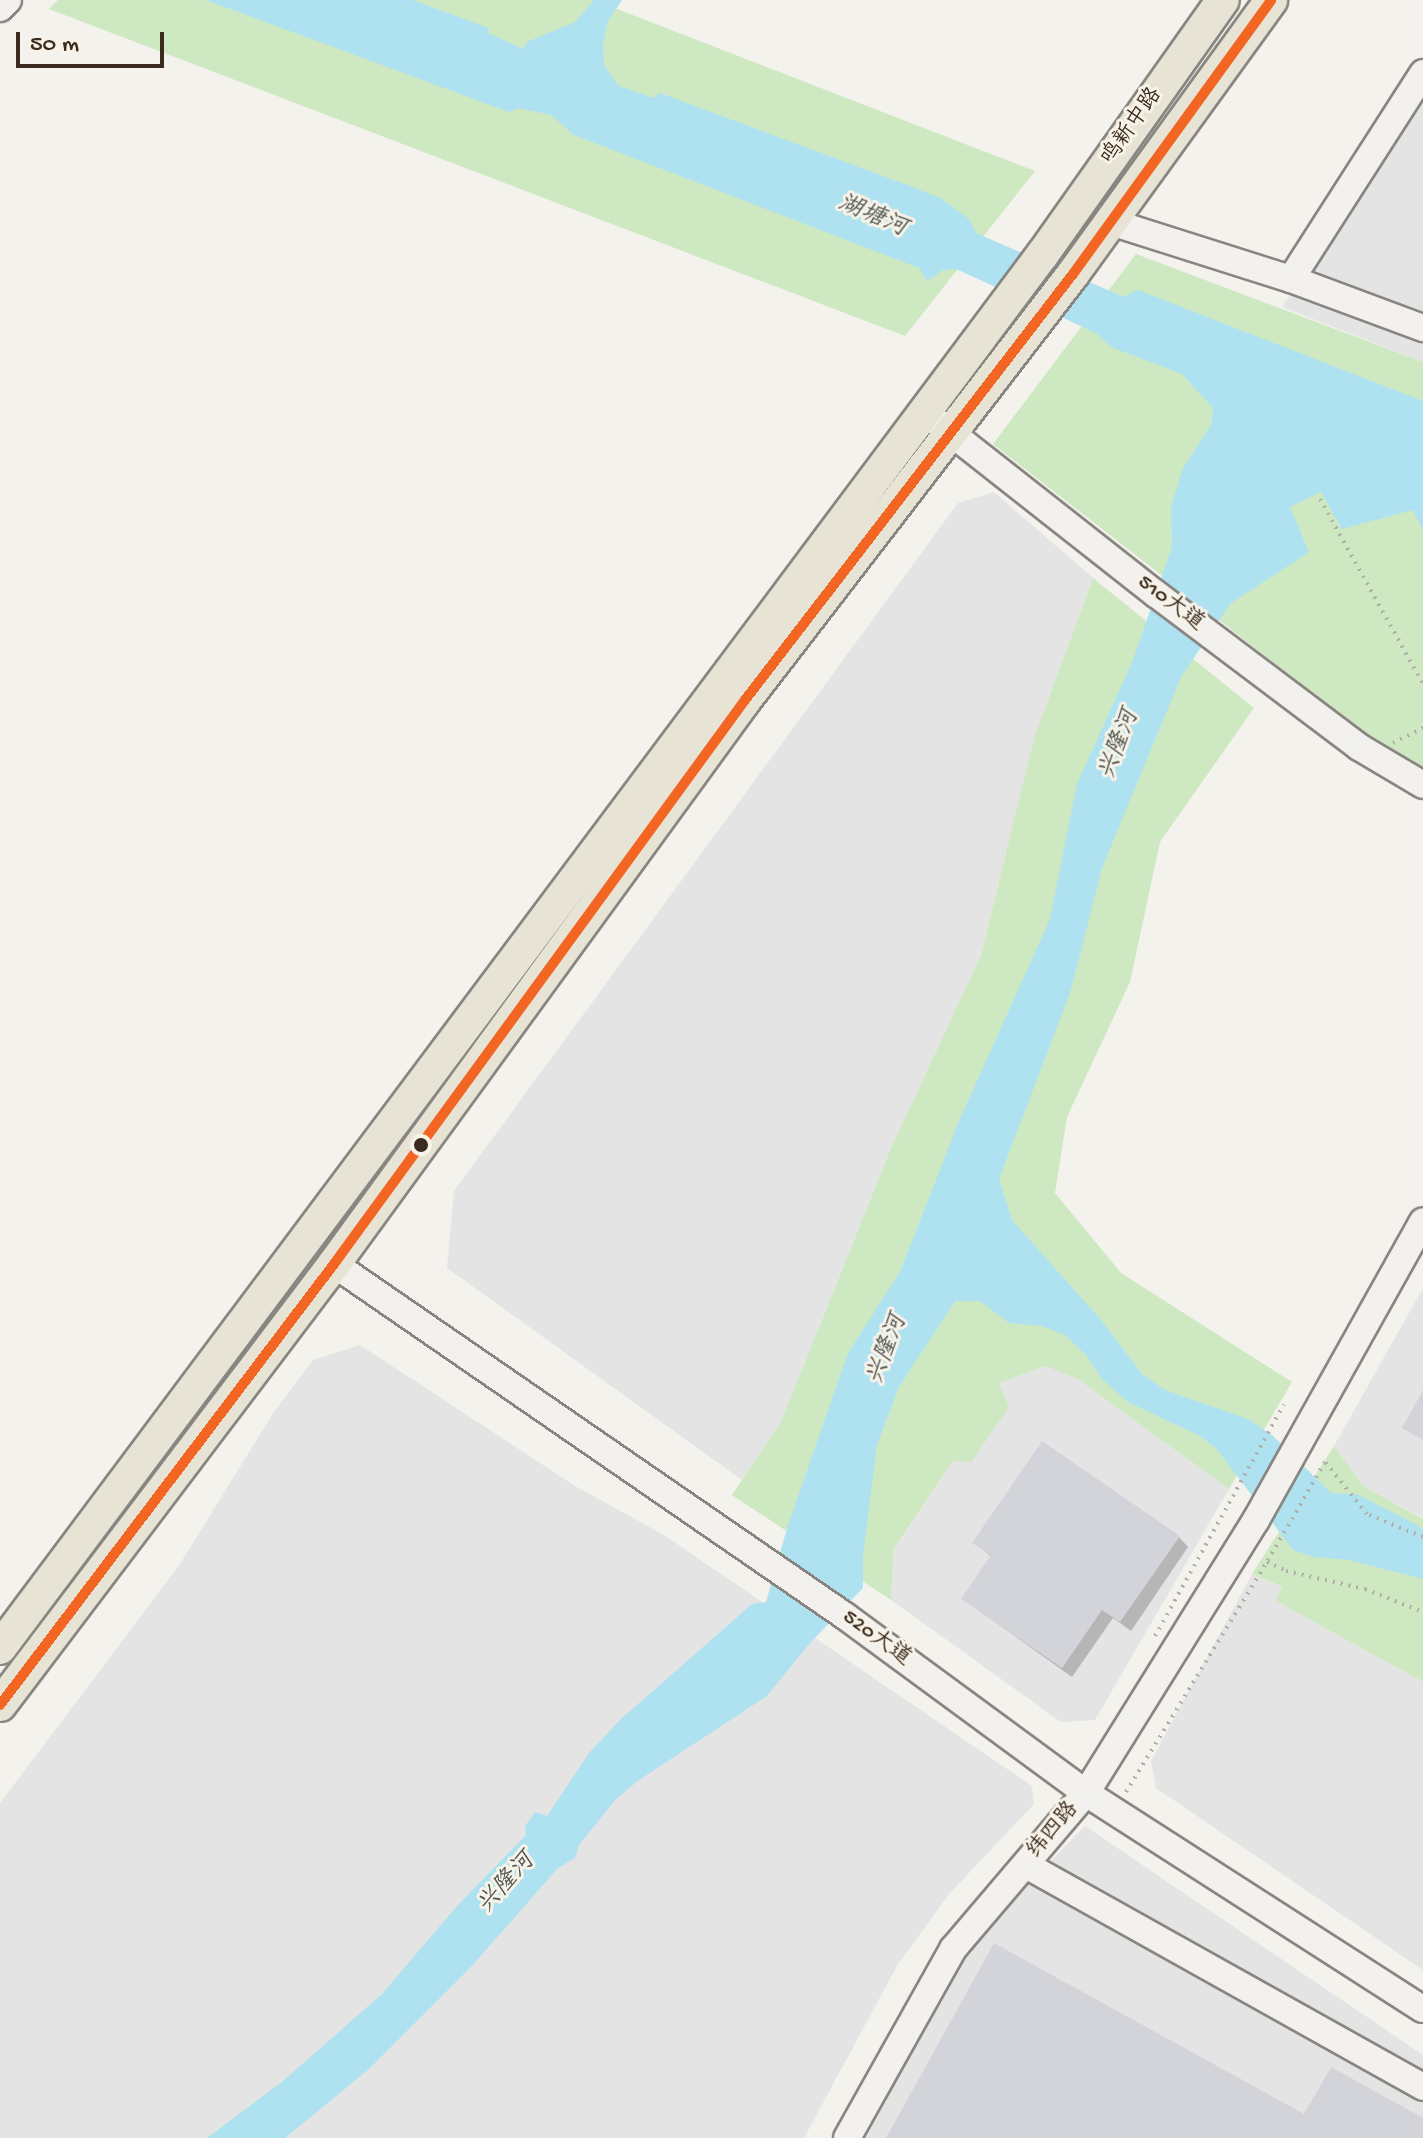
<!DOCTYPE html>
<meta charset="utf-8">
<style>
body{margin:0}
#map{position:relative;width:1423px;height:2138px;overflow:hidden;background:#f4f2ec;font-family:"Gochi Hand","LXGW WenKai TC",sans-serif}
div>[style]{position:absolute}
.built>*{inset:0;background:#e5e4e4}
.green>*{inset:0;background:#cee8c2}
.water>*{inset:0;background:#afe2f1}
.shadow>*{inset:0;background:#0003}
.building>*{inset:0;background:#d2d4da}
.path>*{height:4px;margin-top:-2px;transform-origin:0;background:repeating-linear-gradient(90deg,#b1aeaa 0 2px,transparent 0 8px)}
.roads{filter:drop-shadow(2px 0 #898580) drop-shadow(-2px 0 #898580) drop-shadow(0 2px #898580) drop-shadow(0 -2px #898580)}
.minor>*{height:26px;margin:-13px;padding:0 13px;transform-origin:13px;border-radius:13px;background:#f2f1ed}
.major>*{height:32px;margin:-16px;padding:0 16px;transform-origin:16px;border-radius:16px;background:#e8e4d5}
.bus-1>*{height:10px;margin:-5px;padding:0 5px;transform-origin:5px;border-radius:5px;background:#f26522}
.dots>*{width:22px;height:22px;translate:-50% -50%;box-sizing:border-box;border:4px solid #f7f3e8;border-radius:50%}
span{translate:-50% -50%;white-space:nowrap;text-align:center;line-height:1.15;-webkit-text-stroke:6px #f7f3e8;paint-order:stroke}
.street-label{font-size:22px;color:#3b2a1e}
.water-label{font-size:24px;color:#515653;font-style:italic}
.scale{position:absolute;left:16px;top:32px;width:148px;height:36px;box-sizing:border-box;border:4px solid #3b2a1e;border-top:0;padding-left:10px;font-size:24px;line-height:28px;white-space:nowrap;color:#3b2a1e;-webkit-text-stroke:6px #f7f3e8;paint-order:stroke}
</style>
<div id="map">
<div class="built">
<div style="clip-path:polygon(1423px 98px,1423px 362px,1282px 307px)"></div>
<div style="clip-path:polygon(994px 492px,1093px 578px,1034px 738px,981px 955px,891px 1148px,781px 1422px,742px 1480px,447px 1268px,454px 1191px,958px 503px)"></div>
<div style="clip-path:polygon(1423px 1288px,1423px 1518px,1363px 1486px,1334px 1446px)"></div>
<div style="clip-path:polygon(360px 1345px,575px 1486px,664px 1535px,1032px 1786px,1034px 1804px,950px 1893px,898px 1964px,804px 2138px,0 2138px,0 1803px,178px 1567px,274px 1412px,313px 1360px)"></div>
<div style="clip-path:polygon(1045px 1366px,1076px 1378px,1229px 1489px,1095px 1720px,1061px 1722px,891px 1600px,894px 1550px,954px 1460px,998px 1383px)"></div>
<div style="clip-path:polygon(1252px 1574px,1283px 1588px,1276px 1601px,1423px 1682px,1423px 1970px,1156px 1788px,1151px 1761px)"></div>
<div style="clip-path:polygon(1085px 1826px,1423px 2055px,1423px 2138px,862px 2138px,952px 1974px,1000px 1913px)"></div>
</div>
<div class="green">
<div style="clip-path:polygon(58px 0,594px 0,1035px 171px,905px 336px,49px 9px)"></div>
<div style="clip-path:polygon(1136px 254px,1423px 362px,1423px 768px,1364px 733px,993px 444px)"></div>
<div style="clip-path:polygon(1093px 578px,1254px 708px,1160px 842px,1130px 982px,1067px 1117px,1055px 1193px,1121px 1273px,1292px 1382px,1229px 1489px,1076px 1378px,1045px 1366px,999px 1383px,1009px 1407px,971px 1462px,953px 1461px,894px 1549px,891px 1600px,732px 1495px,781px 1422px,891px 1148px,981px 955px,1034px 738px)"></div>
<div style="clip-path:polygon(1334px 1446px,1363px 1486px,1423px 1519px,1423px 1682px,1276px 1601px,1282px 1587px,1252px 1574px)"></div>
</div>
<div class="water">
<div style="clip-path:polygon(206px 0,412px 0,489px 28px,488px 33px,523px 49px,527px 42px,575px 22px,594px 0,622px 0,608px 21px,603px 43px,604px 65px,619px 86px,654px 98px,660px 93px,910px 186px,942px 199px,969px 219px,976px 233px,1124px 297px,1138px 290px,1423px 401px,1423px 531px,1413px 510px,1342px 529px,1321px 492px,1290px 507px,1309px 552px,1230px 604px,1181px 677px,1102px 868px,1070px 993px,999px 1179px,1012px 1220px,1102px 1321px,1142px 1374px,1165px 1390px,1248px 1419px,1272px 1435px,1331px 1493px,1357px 1494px,1417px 1525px,1423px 1530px,1423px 1579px,1349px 1560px,1314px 1557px,1293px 1550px,1216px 1448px,1200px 1436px,1128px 1402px,1103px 1380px,1086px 1355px,1065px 1335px,1042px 1326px,1009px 1323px,980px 1301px,955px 1301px,899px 1387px,877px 1445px,863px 1556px,863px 1588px,810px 1643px,767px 1696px,639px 1780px,616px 1799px,579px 1845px,575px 1858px,558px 1868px,471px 1967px,368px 2070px,285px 2138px,207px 2138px,283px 2081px,382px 1994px,456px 1907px,526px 1835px,525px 1826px,535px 1812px,547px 1816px,589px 1753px,621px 1719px,752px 1604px,766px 1602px,788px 1525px,848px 1353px,900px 1272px,959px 1121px,1050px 919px,1077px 784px,1133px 660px,1172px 547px,1171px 507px,1182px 470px,1211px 425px,1213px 408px,1182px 374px,1111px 347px,1096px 333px,956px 269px,943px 270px,927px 281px,919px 268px,574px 135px,551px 115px,519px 108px,509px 112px)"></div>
</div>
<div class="shadow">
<div style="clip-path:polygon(1179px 1537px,1188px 1547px,1131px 1631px,1113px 1618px,1072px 1677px,963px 1599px,992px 1557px,975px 1543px)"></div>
</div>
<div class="building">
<div style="clip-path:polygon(1423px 1390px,1423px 1440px,1402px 1428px)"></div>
<div style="clip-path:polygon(1042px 1441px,1180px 1536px,1120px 1622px,1102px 1610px,1062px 1668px,961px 1599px,991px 1555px,972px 1543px)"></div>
<div style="clip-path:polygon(994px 1943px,1304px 2114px,1331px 2067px,1423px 2118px,1423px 2138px,886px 2138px)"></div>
</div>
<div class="path">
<div style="left:1320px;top:499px;width:212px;rotate:60.9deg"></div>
<div style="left:1393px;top:743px;width:34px;rotate:-27deg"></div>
<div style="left:1423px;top:1537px;width:61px;rotate:-157.7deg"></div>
<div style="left:1367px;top:1514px;width:67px;rotate:-128.9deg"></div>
<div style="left:1325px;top:1462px;width:116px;rotate:120.1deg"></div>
<div style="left:1267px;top:1562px;width:21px;rotate:25deg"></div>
<div style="left:1286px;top:1571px;width:81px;rotate:12.8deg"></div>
<div style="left:1365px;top:1589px;width:62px;rotate:21.6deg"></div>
<div style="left:1155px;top:1636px;width:265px;rotate:-60.9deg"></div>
<div style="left:1126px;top:1792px;width:270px;rotate:-58.5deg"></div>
</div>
<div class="roads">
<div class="minor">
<div style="left:0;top:8px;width:11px;rotate:-45deg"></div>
<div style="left:1111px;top:222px;width:189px;rotate:17.6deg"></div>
<div style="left:1291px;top:279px;width:141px;rotate:20.4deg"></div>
<div style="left:1291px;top:279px;width:245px;rotate:-57.3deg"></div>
<div style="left:936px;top:421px;width:280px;rotate:38.2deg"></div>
<div style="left:1156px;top:594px;width:254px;rotate:37deg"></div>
<div style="left:1359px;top:747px;width:74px;rotate:30.7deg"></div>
<div style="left:334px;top:1264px;width:621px;rotate:34.56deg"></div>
<div style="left:845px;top:1616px;width:299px;rotate:36.3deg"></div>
<div style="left:1086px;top:1793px;width:400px;rotate:32.7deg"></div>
<div style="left:1026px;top:1865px;width:455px;rotate:29.2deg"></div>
<div style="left:847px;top:2138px;width:217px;rotate:-60.7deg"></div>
<div style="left:953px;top:1949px;width:205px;rotate:-49.6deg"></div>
<div style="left:1086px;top:1793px;width:322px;rotate:-58.1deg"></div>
<div style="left:1256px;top:1520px;width:342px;rotate:-60.8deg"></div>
</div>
<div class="major">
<div style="left:0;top:1648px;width:1741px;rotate:-53.2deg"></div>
<div style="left:1043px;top:254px;width:311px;rotate:-54.7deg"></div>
<div style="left:0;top:1705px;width:553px;rotate:-52.86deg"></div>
<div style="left:334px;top:1264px;width:698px;rotate:-53.92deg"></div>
<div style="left:745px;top:700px;width:538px;rotate:-52.41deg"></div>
<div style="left:1073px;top:274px;width:338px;rotate:-54.1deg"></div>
</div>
</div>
<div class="bus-1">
<div style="left:0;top:1705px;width:553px;rotate:-52.86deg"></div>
<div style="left:334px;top:1264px;width:698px;rotate:-53.92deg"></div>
<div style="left:745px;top:700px;width:538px;rotate:-52.41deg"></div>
<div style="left:1073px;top:274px;width:338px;rotate:-54.1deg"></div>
</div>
<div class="dots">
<div style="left:421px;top:1145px;background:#3b2a1e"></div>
</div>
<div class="street-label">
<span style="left:1133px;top:127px;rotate:-55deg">鸣新中路</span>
<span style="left:1170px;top:604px;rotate:37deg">510大道</span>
<span style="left:876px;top:1639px;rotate:36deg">520大道</span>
<span style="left:1054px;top:1831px;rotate:-50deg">纬四路</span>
</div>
<div class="water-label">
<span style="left:872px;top:217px;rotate:23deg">湖塘河</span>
<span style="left:1120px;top:745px;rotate:-69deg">兴隆河</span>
<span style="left:888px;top:1350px;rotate:-69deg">兴隆河</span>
<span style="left:507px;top:1884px;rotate:-48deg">兴隆河</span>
</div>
<div class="scale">50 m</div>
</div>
